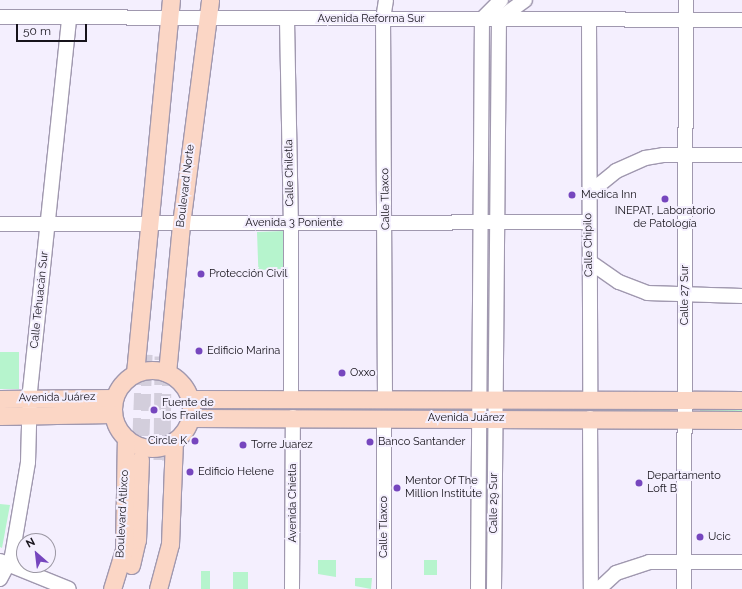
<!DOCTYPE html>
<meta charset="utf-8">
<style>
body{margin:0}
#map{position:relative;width:742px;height:589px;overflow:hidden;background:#f4effe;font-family:Raleway,sans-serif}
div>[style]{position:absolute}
.green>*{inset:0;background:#b6f4cd;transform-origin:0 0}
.major-tunnel>*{height:17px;margin-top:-8.5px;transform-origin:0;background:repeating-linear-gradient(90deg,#d3cedc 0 17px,transparent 0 25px)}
.roads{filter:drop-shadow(1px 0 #a098af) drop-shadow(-1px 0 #a098af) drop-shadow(0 1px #a098af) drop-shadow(0 -1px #a098af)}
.minor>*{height:14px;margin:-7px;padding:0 7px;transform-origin:7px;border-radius:7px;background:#fff}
.major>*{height:17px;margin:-8.5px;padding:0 8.5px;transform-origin:8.5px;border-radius:8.5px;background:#fbd6c5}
.major>.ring{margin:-8.5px;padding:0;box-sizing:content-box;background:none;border:17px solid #fbd6c5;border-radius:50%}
.dots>*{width:11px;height:11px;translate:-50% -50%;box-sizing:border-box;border:2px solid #f4effe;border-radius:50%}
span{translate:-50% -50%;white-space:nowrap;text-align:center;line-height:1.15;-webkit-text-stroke:4px #f4effe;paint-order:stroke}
.street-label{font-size:11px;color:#16131b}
.poi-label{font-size:11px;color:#16131b}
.left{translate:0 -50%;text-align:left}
.right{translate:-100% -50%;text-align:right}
.north{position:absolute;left:16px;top:533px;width:40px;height:40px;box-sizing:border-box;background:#f4effe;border:1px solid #9b97a3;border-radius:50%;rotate:332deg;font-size:11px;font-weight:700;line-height:16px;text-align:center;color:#16131b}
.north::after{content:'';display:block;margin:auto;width:14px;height:18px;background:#7646be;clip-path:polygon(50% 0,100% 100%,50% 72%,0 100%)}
.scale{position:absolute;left:16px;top:24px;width:71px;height:18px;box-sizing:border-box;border:2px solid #16131b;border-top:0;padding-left:5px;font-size:12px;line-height:14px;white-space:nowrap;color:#16131b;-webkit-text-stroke:3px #f4effe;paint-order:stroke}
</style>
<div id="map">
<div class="green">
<div style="left:284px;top:231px;width:38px;height:27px;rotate:88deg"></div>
<div style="left:0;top:352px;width:19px;height:37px"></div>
<div style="clip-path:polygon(376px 406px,375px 411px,196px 409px,197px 407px)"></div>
<div style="clip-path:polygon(392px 406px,471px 407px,472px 408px,470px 411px,391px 410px)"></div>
<div style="left:512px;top:407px;width:158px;height:4px"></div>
<div style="left:700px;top:407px;width:42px;height:6px"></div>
<div style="clip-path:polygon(0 504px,10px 505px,2px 548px,0 547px)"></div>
<div style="clip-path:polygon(318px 560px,336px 560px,336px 577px,318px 574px)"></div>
<div style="left:424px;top:560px;width:13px;height:15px"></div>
<div style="left:201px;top:571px;width:9px;height:18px"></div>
<div style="left:233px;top:572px;width:15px;height:17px"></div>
<div style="clip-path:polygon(355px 578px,372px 578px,371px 589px,355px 586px)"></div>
</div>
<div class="major-tunnel">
<div style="left:140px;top:460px;width:106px;rotate:-87.8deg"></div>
<div style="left:162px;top:460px;width:104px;rotate:-89.4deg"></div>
</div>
<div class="roads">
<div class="minor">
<div style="left:0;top:17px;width:742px;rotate:0.23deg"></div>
<div style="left:482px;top:19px;width:27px;rotate:-45deg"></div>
<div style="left:589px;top:19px;width:380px;rotate:89.8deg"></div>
<div style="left:287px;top:20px;width:203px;rotate:88.9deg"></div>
<div style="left:291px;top:223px;width:176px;rotate:90deg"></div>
<div style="left:589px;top:193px;width:35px;rotate:-39deg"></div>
<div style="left:616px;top:171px;width:32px;rotate:-24deg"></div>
<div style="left:645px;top:158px;width:18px;rotate:-9deg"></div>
<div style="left:663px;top:155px;width:79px"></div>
<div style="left:0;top:224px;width:589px;rotate:-0.19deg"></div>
<div style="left:590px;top:262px;width:35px;rotate:35deg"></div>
<div style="left:619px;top:282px;width:30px;rotate:21deg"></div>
<div style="left:647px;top:293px;width:95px;rotate:1.8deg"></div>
<div style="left:385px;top:399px;width:380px;rotate:-90.3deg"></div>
<div style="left:383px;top:19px;width:19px;rotate:-81deg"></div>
<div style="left:590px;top:418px;width:171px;rotate:89.7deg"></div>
<div style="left:0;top:561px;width:74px;rotate:22.1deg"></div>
<div style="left:0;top:579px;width:26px;rotate:-62deg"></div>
<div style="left:12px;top:556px;width:95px;rotate:-80.3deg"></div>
<div style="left:28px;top:462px;width:71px;rotate:-88.4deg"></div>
<div style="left:30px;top:391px;width:375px;rotate:-84deg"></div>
<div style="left:292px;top:589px;width:172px;rotate:-89.7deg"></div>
<div style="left:384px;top:589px;width:171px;rotate:-90deg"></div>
<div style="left:478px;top:589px;width:570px;rotate:-89.6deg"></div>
<div style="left:494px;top:589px;width:570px;rotate:-89.5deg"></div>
<div style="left:499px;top:19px;width:32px;rotate:-36deg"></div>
<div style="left:599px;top:589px;width:23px;rotate:-43deg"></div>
<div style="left:616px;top:573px;width:35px;rotate:-18deg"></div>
<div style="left:649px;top:562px;width:93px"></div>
<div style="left:684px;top:589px;width:589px;rotate:-89.81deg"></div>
</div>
<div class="major">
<div class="ring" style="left:113px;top:370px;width:61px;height:61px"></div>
<div style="left:135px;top:373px;width:375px;rotate:-84.5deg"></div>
<div style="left:167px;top:373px;width:150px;rotate:-84.6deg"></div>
<div style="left:181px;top:224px;width:226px;rotate:-82.6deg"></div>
<div style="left:0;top:399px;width:114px;rotate:-0.5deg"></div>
<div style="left:191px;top:399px;width:551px;rotate:0.1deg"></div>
<div style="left:0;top:416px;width:113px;rotate:-1deg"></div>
<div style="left:191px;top:418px;width:551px;rotate:0.21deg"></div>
<div style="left:131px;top:565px;width:26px;rotate:-77deg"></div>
<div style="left:137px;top:540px;width:80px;rotate:-87.9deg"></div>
<div style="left:112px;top:589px;width:41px;rotate:-72.9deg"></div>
<div style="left:124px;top:550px;width:112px;rotate:-89deg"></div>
<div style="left:158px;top:589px;width:47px;rotate:-75.1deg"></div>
<div style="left:170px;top:544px;width:103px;rotate:-87.8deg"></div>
</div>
</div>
<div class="dots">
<div style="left:572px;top:195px;background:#7646be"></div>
<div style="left:665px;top:199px;background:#7646be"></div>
<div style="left:201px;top:274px;background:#7646be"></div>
<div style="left:199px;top:351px;background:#7646be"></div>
<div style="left:342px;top:373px;background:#7646be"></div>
<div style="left:154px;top:410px;background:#7646be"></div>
<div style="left:195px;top:441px;background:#7646be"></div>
<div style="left:370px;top:442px;background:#7646be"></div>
<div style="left:243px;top:445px;background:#7646be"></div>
<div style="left:190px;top:472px;background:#7646be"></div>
<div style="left:639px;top:483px;background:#7646be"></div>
<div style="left:397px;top:488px;background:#7646be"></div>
<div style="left:700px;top:537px;background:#7646be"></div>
</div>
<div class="street-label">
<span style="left:371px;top:19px">Avenida Reforma Sur</span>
<span style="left:290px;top:173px;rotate:-91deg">Calle Chiletla</span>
<span style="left:186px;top:186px;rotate:-83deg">Boulevard Norte</span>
<span style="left:386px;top:199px;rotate:-91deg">Calle Tlaxco</span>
<span style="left:294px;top:223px">Avenida 3 Poniente</span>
<span style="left:589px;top:245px;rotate:-91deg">Calle Chipilo</span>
<span style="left:685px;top:295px;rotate:-90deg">Calle 27 Sur</span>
<span style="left:40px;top:300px;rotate:-84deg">Calle Tehuacán Sur</span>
<span style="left:57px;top:398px;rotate:-1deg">Avenida Juárez</span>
<span style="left:466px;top:418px">Avenida Juárez</span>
<span style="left:293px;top:503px;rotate:-90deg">Avenida Chietla</span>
<span style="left:494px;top:503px;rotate:-90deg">Calle 29 Sur</span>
<span style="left:123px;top:514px;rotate:-87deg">Boulevard Atlixco</span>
<span style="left:384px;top:527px;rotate:-90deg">Calle Tlaxco</span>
</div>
<div class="poi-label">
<span class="left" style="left:581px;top:195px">Medica Inn</span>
<span style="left:665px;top:218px">INEPAT, Laboratorio<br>de Patología</span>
<span class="left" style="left:209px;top:274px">Protección Civil</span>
<span class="left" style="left:207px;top:351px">Edificio Marina</span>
<span class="left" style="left:350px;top:373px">Oxxo</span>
<span class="left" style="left:162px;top:410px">Fuente de<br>los Frailes</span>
<span class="right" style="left:187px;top:441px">Circle K</span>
<span class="left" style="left:378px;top:442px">Banco Santander</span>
<span class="left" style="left:251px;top:445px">Torre Juarez</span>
<span class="left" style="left:198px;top:472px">Edificio Helene</span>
<span class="left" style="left:647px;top:483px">Departamento<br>Loft B</span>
<span class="left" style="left:405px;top:488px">Mentor Of The<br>Million Institute</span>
<span class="left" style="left:708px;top:537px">Ucic</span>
</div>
<div class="north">N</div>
<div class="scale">50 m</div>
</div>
